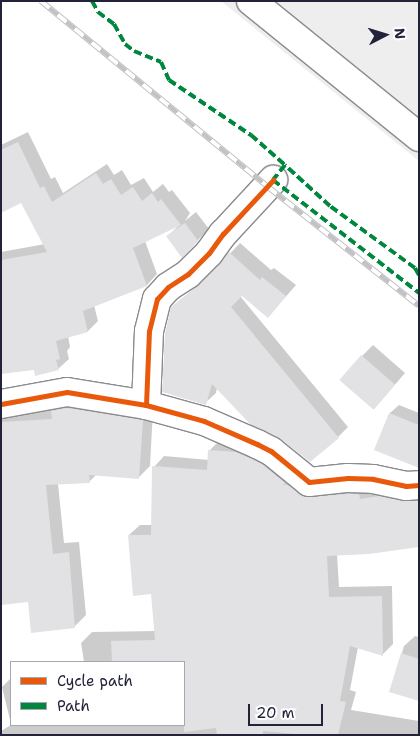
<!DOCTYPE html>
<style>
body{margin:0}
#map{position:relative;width:420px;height:736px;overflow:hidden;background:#fff;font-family:"Shantell Sans",sans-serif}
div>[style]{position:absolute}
.built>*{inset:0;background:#eeeeef}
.shadow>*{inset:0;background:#0003}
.building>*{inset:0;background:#e2e2e4;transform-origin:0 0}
.roads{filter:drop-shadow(1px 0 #8a8a8f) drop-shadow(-1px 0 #8a8a8f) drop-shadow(0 1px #8a8a8f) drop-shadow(0 -1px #8a8a8f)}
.minor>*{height:28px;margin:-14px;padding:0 14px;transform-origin:14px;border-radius:14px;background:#fff}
.rail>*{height:5.5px;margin-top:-2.75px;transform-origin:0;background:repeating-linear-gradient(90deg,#fff 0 11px,#c2c2c4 0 22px);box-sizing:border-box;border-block:1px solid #c2c2c4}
.quiet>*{height:4px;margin-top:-2px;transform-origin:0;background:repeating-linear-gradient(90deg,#00873e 0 8px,transparent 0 12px)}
.cycleway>*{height:5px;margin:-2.5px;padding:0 2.5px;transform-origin:2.5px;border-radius:2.5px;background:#e8590c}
span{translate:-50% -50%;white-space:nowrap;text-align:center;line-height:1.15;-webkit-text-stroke:4px #fff;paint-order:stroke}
.frame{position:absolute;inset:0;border:2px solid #22223b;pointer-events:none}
.legend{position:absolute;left:10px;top:661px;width:175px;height:65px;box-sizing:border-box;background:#fff;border:1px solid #a7a7b1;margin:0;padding:6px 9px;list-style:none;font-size:15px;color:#22223b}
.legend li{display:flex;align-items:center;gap:10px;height:25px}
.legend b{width:25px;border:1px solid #a7a7b1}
.north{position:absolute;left:360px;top:10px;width:50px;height:50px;-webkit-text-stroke:4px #fff;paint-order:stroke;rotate:85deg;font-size:14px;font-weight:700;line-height:20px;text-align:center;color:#22223b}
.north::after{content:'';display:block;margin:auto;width:18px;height:22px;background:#22223b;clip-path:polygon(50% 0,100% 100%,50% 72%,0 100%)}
.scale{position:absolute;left:248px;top:704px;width:75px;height:22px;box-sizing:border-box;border:2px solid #22223b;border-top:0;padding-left:6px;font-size:15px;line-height:18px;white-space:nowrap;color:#22223b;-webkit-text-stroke:4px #fff;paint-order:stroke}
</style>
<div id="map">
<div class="built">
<div style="clip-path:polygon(221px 1px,419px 1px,419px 161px)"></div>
</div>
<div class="shadow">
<div style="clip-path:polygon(28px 132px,51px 179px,55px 177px,63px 193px,107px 164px,114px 175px,122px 170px,131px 185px,144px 178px,153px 192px,163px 184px,169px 192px,172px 190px,190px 213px,185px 221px,196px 212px,209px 229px,182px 256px,168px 236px,180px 224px,145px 241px,157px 274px,147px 285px,94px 305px,98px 321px,88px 331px,68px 336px,70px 347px,67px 351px,69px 359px,58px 369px,35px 368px,1px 373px,1px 252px,45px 244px,21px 202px,1px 210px,1px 145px)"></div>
<div style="clip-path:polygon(240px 243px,271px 270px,274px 268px,296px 285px,268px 317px,242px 294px,240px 296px,348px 427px,338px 437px,217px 388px,216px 393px,205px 403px,172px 307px,208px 277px)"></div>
<div style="clip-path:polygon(373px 345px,405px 373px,374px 409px,362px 356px)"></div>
<div style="clip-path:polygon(63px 400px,153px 410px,150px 466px,139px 477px,97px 474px,89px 482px,58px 484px,64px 543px,79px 542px,86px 615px,75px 626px,30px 601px,1px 604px,1px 412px,55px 409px)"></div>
<div style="clip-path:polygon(399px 405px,419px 413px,419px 467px,376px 449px,390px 413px)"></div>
<div style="clip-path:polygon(220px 440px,295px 472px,419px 492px,419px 546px,337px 554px,339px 587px,392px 586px,393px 644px,383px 654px,358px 647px,350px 690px,356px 692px,351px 710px,419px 721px,419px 735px,1px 735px,1px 731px,11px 725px,184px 725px,184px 662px,84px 662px,81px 643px,92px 632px,156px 631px,152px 593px,129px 535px,140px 525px,153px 525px,154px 467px,164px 456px,209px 460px,209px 451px)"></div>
<div style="clip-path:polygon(415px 636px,419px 637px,419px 700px,391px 691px,404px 646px)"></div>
<div style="clip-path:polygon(11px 678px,11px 724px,2px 687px)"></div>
</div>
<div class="building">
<div style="clip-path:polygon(18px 142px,40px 188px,44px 186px,52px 202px,96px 173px,103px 184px,111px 179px,121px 195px,133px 187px,142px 201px,152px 193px,158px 202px,161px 199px,181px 225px,133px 248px,147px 286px,83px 311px,88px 332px,56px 341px,60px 359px,56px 360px,59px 370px,35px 376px,34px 370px,1px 374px,1px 260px,47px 252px,21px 203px,1px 213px,1px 150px)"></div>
<div style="clip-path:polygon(185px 223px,198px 241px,182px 258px,166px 236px)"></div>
<div style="clip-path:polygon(229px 252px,260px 280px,262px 277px,286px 296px,268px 318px,242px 296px,231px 307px,339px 438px,310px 462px,281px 439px,251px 425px,212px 384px,206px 405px,162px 392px,165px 333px,171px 307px,199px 285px)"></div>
<div style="left:361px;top:355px;width:45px;height:33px;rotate:41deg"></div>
<div style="clip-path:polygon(67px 408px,143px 420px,139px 479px,89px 475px,90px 483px,46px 485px,53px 554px,69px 552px,75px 628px,31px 633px,28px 602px,1px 605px,1px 422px,52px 419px,51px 411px)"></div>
<div style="clip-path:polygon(389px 413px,419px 425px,419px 468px,374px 450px)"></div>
<div style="clip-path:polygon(208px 450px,236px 452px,250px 458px,262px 464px,285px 483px,283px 485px,288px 485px,305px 497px,348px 494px,359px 494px,360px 499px,379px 496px,403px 501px,419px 501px,419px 547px,369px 554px,327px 556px,329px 597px,382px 596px,383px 656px,350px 646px,340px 701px,346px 702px,338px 735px,306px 735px,263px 731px,263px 735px,217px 735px,216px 728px,184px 732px,184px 662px,112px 662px,111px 641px,155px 640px,151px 594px,133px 596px,128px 535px,151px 535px,152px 466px,207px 470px)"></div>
<div style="clip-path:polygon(401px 653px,419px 659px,419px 701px,389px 692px)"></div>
</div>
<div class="roads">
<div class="minor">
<div style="left:251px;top:1px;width:216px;rotate:39deg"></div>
<div style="left:1px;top:404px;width:67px;rotate:-10.3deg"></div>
<div style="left:67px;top:392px;width:80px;rotate:9.3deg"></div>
<div style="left:146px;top:405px;width:60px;rotate:15.4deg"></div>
<div style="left:204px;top:421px;width:58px;rotate:23.5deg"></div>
<div style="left:257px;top:444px;width:16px;rotate:27deg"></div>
<div style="left:271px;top:451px;width:49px;rotate:39.2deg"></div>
<div style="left:309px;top:482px;width:39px;rotate:-6deg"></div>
<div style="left:348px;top:478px;width:25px;rotate:2deg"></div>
<div style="left:373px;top:479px;width:34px;rotate:12deg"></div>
<div style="left:406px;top:486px;width:13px;rotate:-4deg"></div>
<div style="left:146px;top:405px;width:74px;rotate:-87.7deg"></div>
<div style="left:149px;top:331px;width:33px;rotate:-76deg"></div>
<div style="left:157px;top:299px;width:16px;rotate:-47deg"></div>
<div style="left:168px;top:287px;width:24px;rotate:-33deg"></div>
<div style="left:188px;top:274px;width:30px;rotate:-45deg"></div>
<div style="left:209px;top:253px;width:24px;rotate:-54deg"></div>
<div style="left:223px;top:234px;width:74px;rotate:-47.2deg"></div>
</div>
</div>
<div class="rail">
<div style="left:41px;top:1px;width:293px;rotate:39.3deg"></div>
<div style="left:268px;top:187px;width:192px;rotate:38.2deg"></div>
</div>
<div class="quiet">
<div style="left:92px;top:1px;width:13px;rotate:61deg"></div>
<div style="left:98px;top:12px;width:20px;rotate:37deg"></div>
<div style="left:114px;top:24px;width:23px;rotate:61deg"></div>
<div style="left:125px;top:44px;width:11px;rotate:38deg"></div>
<div style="left:134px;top:51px;width:29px;rotate:22deg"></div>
<div style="left:161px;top:62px;width:20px;rotate:66deg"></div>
<div style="left:169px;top:80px;width:99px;rotate:33.9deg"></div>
<div style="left:251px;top:135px;width:45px;rotate:41.4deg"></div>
<div style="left:419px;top:275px;width:8px;rotate:-120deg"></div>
<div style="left:415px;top:268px;width:105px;rotate:-143.9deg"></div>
<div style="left:330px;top:206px;width:61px;rotate:-137.7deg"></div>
<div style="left:285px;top:165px;width:19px;rotate:129deg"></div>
<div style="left:273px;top:180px;width:185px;rotate:37.7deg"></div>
</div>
<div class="cycleway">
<div style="left:1px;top:404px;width:67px;rotate:-10.3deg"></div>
<div style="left:67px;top:392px;width:80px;rotate:9.3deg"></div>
<div style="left:146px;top:405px;width:60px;rotate:15.4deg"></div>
<div style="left:204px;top:421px;width:58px;rotate:23.5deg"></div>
<div style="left:257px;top:444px;width:16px;rotate:27deg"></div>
<div style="left:271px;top:451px;width:49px;rotate:39.2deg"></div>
<div style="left:309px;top:482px;width:39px;rotate:-6deg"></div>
<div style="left:348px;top:478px;width:25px;rotate:2deg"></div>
<div style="left:373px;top:479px;width:34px;rotate:12deg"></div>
<div style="left:406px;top:486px;width:13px;rotate:-4deg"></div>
<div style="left:146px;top:405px;width:74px;rotate:-87.7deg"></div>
<div style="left:149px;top:331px;width:33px;rotate:-76deg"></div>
<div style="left:157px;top:299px;width:16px;rotate:-47deg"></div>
<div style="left:168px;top:287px;width:24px;rotate:-33deg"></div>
<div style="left:188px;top:274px;width:30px;rotate:-45deg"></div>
<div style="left:209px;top:253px;width:24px;rotate:-54deg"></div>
<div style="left:223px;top:234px;width:74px;rotate:-47.2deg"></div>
</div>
<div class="frame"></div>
<ul class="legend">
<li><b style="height:6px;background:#e8590c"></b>Cycle path</li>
<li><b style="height:6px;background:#00873e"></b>Path</li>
</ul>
<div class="north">N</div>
<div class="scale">20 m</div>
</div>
